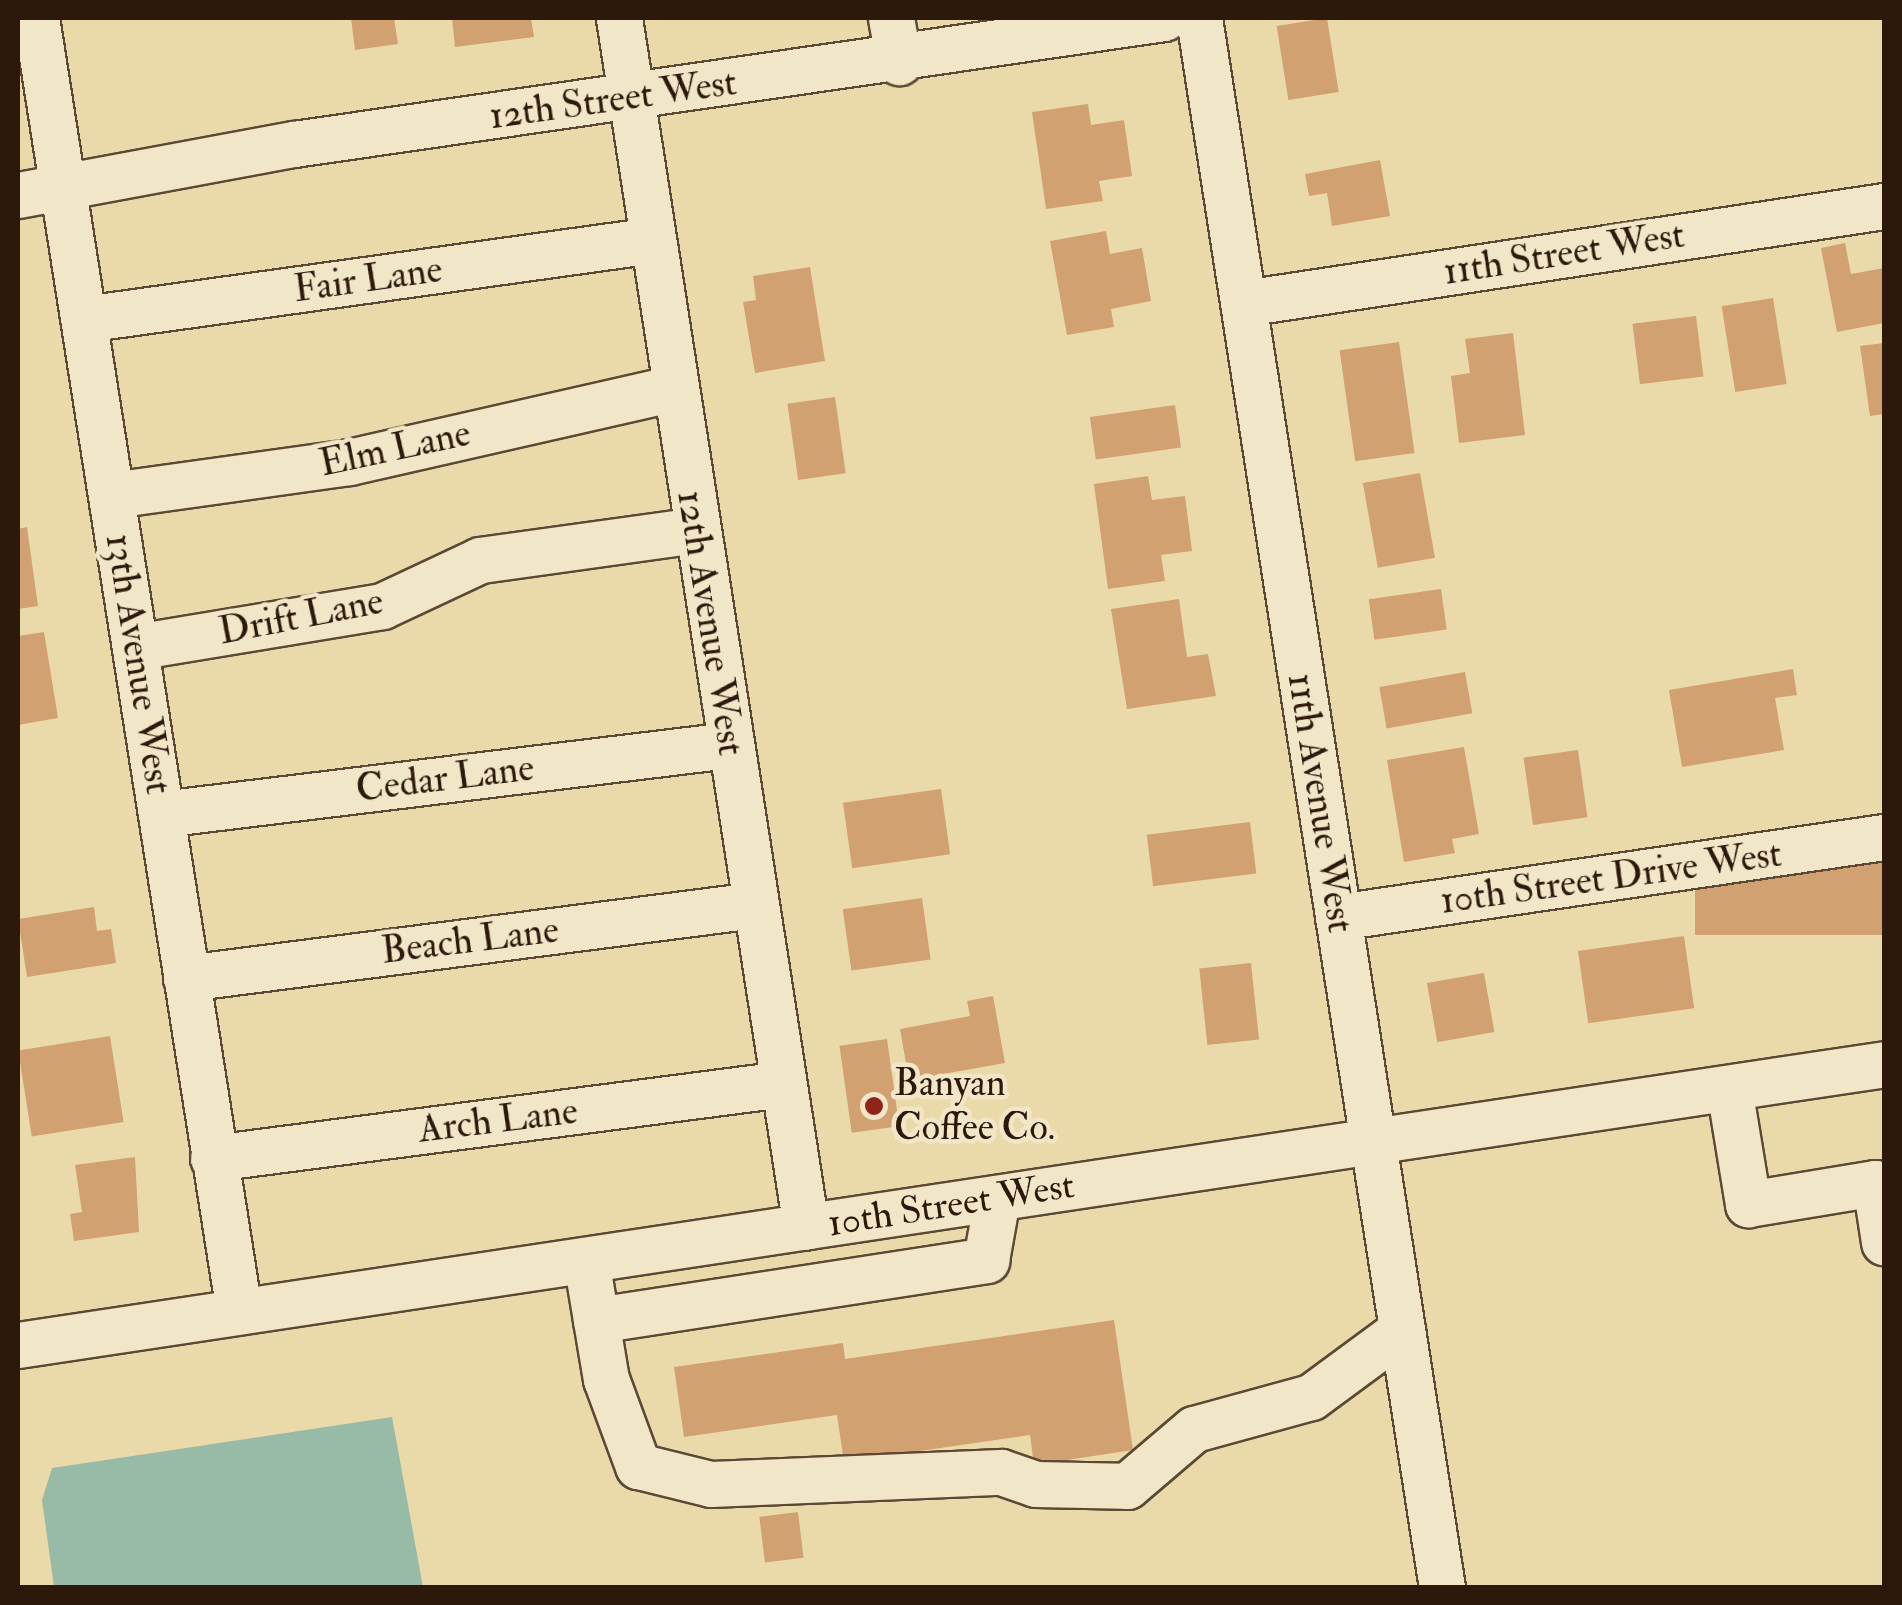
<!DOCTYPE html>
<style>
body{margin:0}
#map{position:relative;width:1902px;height:1605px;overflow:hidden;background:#eadaaa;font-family:"IM FELL Double Pica",serif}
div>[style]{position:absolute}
.water>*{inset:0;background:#98bba7}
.building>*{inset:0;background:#d2a172;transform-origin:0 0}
.roads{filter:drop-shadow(2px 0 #5c4834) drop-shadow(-2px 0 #5c4834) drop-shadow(0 2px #5c4834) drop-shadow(0 -2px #5c4834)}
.minor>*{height:45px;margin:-22.5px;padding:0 22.5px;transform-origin:22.5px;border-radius:22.5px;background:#f1e7c8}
.dots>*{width:28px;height:28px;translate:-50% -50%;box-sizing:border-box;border:5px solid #f1e7c8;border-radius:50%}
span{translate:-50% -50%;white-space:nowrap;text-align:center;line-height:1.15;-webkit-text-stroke:9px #f1e7c8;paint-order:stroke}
.street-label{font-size:38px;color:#2d180c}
.poi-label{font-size:38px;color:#2d180c}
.left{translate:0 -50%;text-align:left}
.frame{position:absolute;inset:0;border:20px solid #2d180c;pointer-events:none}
</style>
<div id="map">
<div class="water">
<div style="clip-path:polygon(392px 1417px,423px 1587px,54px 1587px,42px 1500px,52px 1468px)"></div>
</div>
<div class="building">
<div style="clip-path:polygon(351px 18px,394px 18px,398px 44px,355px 50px)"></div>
<div style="clip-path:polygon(452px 18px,531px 18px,534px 37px,455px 47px)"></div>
<div style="left:1327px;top:18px;width:75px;height:51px;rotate:81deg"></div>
<div style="clip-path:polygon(1088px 104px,1091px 125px,1124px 120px,1132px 176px,1099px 181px,1103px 201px,1046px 209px,1032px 112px)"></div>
<div style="clip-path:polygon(1380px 160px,1390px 216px,1332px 226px,1327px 193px,1309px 196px,1305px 174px)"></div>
<div style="clip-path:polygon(1106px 231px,1110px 254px,1142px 248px,1151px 301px,1111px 309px,1114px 327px,1067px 335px,1050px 241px)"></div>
<div style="clip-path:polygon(1845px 243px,1851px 274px,1884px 268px,1884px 323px,1837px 332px,1821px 248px)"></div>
<div style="clip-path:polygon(810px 267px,825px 361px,755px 373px,743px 302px,756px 300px,753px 276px)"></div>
<div style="left:1773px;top:298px;width:87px;height:52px;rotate:81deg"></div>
<div style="left:1696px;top:316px;width:61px;height:64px;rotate:83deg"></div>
<div style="clip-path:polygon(1513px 333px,1525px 435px,1459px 443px,1451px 376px,1470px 373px,1465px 339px)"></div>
<div style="left:1399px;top:342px;width:112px;height:60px;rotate:82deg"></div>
<div style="clip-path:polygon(1884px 343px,1884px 414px,1870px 416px,1860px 346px)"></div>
<div style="left:835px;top:397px;width:77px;height:48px;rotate:82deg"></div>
<div style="left:1175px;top:405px;width:43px;height:86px;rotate:82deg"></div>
<div style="left:1420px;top:473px;width:86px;height:58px;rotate:80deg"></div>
<div style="clip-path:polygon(1148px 476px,1152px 500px,1185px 496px,1192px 551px,1161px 555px,1165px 581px,1108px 589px,1094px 484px)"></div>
<div style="clip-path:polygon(27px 527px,38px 606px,18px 609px,18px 529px)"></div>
<div style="left:1441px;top:589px;width:41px;height:73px;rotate:82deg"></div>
<div style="clip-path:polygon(1179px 599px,1187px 657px,1208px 654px,1216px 696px,1127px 709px,1111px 609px)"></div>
<div style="clip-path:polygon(44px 632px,58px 718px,18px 725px,18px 636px)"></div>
<div style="clip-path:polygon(1793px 669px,1797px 695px,1775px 698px,1784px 750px,1682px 767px,1669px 690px)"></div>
<div style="left:1465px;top:672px;width:42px;height:87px;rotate:80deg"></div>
<div style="clip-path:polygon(1464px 747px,1479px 834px,1452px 839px,1455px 853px,1404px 862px,1387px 760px)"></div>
<div style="left:1578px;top:750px;width:68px;height:55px;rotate:82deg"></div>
<div style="left:941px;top:789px;width:66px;height:99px;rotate:82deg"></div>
<div style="left:1250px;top:822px;width:52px;height:104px;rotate:83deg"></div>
<div style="left:1884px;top:862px;width:73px;height:189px;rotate:90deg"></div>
<div style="left:922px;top:898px;width:62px;height:80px;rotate:82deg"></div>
<div style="clip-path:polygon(94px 907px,97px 931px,111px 929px,116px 963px,27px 977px,18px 919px)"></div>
<div style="left:1684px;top:936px;width:73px;height:107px;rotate:82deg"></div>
<div style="left:1251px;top:963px;width:77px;height:52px;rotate:84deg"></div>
<div style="left:1484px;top:973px;width:60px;height:58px;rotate:80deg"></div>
<div style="clip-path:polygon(993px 996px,1005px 1063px,909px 1080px,900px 1029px,970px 1016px,967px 1001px)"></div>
<div style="left:110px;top:1036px;width:87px;height:93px;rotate:81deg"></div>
<div style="left:887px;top:1039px;width:88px;height:48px;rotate:82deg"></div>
<div style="clip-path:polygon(135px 1157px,139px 1232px,74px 1241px,70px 1214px,82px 1212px,75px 1165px)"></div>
<div style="clip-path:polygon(1114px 1320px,1133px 1450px,1034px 1465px,1030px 1435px,844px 1462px,837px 1415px,684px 1437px,674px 1367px,843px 1343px,845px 1359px)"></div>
<div style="left:798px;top:1512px;width:46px;height:39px;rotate:83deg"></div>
</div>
<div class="roads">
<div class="minor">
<div style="left:36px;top:18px;width:1309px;rotate:81.08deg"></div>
<div style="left:619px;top:18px;width:1223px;rotate:81.21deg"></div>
<div style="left:891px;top:18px;width:45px;rotate:79.7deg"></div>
<div style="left:1199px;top:18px;width:1589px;rotate:81.2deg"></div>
<div style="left:18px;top:195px;width:281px;rotate:-10.5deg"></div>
<div style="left:294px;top:144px;width:879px;rotate:-8.24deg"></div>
<div style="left:1244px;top:303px;width:647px;rotate:-8.62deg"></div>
<div style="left:84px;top:319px;width:574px;rotate:-7.9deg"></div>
<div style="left:112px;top:495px;width:239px;rotate:-7.9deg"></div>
<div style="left:349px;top:462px;width:334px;rotate:-12.8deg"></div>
<div style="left:135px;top:647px;width:250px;rotate:-9.4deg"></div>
<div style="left:382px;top:606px;width:108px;rotate:-25.1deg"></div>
<div style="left:480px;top:560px;width:218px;rotate:-7.9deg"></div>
<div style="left:161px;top:814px;width:572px;rotate:-6.93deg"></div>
<div style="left:1338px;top:917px;width:552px;rotate:-8.34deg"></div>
<div style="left:186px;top:978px;width:573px;rotate:-7.32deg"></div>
<div style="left:1729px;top:1088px;width:118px;rotate:80.7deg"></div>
<div style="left:1748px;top:1204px;width:129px;rotate:-9.4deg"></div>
<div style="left:1875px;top:1183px;width:60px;rotate:81.3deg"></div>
<div style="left:213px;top:1158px;width:575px;rotate:-7.4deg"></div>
<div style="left:586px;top:1260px;width:121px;rotate:80.5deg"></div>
<div style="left:606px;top:1379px;width:93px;rotate:69.8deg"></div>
<div style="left:638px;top:1466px;width:75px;rotate:13.9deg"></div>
<div style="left:711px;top:1484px;width:290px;rotate:-2.4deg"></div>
<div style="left:1001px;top:1472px;width:36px;rotate:19deg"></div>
<div style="left:1035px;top:1484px;width:92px;rotate:1.2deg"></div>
<div style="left:1127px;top:1486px;width:88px;rotate:-40.4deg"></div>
<div style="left:1194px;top:1429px;width:121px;rotate:-15.3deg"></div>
<div style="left:1311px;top:1397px;width:113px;rotate:-36.4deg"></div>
<div style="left:596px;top:1320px;width:395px;rotate:-8.7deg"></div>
<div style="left:986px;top:1260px;width:63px;rotate:-79.9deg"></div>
<div style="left:18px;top:1345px;width:1887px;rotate:-8.56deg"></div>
</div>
</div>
<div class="dots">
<div style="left:874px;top:1106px;background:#8f2418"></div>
</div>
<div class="street-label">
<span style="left:613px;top:100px;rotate:-8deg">12th Street West</span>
<span style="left:1564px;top:254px;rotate:-9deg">11th Street West</span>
<span style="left:368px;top:280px;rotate:-8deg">Fair Lane</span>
<span style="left:395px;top:449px;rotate:-12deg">Elm Lane</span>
<span style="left:301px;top:617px;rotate:-11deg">Drift Lane</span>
<span style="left:710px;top:623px;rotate:81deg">12th Avenue West</span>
<span style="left:138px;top:664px;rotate:81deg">13th Avenue West</span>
<span style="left:445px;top:779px;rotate:-7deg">Cedar Lane</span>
<span style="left:1320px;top:803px;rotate:81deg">11th Avenue West</span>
<span style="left:1611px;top:878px;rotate:-8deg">10th Street Drive West</span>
<span style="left:470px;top:941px;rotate:-7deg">Beach Lane</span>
<span style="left:498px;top:1121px;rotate:-7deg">Arch Lane</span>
<span style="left:951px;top:1205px;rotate:-9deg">10th Street West</span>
</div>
<div class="poi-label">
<span class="left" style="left:894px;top:1106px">Banyan<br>Coffee Co.</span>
</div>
<div class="frame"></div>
</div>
